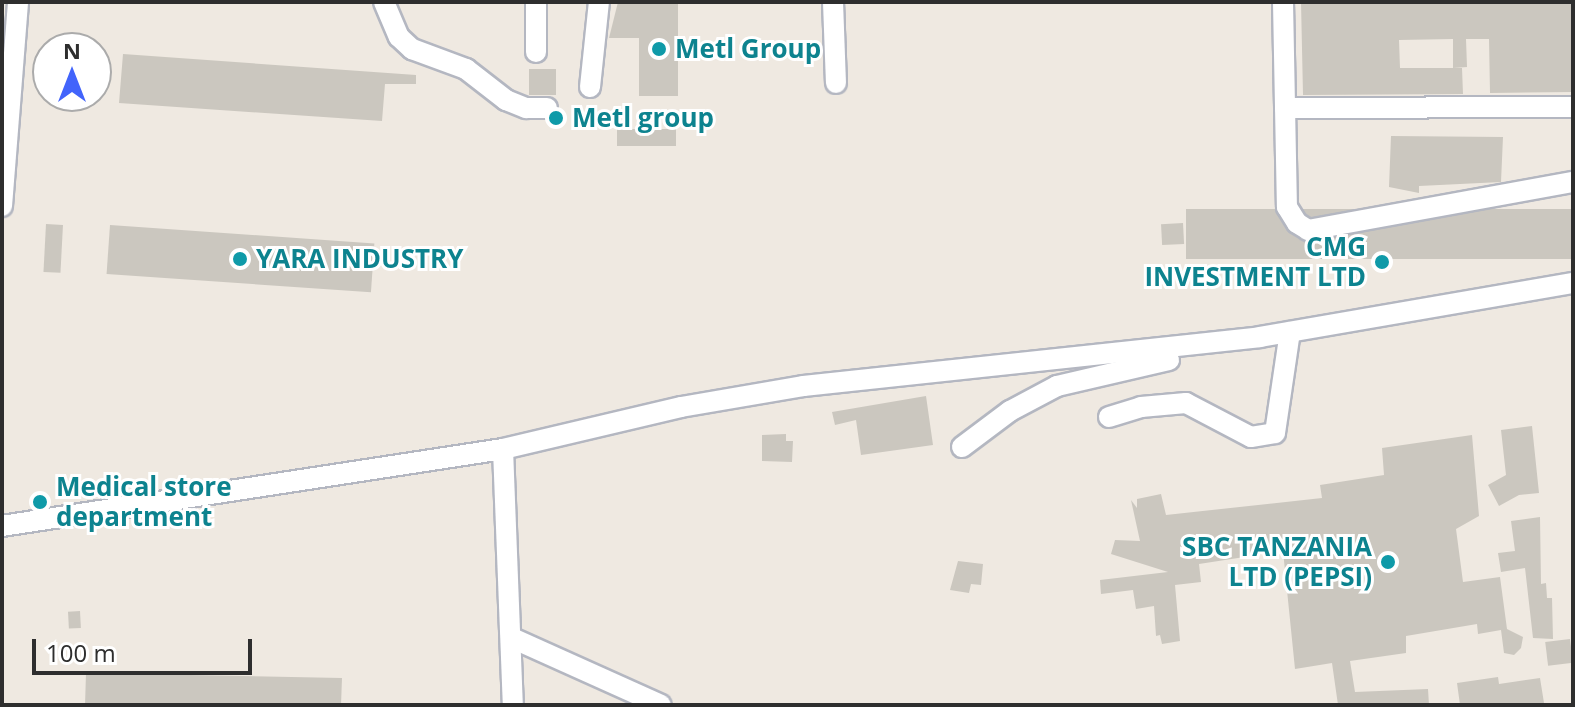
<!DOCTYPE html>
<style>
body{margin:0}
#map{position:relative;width:1575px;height:707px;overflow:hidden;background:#efe9e1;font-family:"Open Sans",sans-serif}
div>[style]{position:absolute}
.building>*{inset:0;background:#cbc7bf;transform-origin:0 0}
.roads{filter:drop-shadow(2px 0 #b4b7c1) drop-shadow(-2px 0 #b4b7c1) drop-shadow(0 2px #b4b7c1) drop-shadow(0 -2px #b4b7c1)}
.minor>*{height:20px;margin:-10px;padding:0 10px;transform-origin:10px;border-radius:10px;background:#fff}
.dots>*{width:22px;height:22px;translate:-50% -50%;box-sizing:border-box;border:4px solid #fff;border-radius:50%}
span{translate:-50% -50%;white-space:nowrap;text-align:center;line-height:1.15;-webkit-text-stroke:6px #fff;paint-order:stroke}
.culture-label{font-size:26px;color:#0d838f;font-weight:700}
.left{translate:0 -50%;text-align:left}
.right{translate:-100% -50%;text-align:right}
.frame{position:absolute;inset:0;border:4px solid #2e2e2e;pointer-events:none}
.north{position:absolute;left:32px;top:32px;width:80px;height:80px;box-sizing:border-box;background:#fff;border:2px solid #ababab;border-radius:50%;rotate:0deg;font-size:22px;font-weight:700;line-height:32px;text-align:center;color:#2e2e2e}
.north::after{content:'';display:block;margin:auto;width:28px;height:36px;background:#4264fb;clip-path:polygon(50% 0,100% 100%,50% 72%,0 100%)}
.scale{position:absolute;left:32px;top:639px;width:220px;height:36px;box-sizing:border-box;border:4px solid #2e2e2e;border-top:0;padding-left:10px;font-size:24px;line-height:28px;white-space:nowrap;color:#2e2e2e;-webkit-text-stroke:6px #fff;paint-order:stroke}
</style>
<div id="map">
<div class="building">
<div style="clip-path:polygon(618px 2px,678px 2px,678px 96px,639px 96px,639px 38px,609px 38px)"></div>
<div style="clip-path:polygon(1301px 2px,1573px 2px,1573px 92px,1490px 93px,1489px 39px,1466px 39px,1467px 67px,1453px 68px,1453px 39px,1399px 40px,1400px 68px,1462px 68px,1463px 94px,1303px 95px)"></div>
<div style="clip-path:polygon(123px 54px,416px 75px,416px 84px,385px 84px,382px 121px,119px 103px)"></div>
<div style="left:529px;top:69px;width:27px;height:26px"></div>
<div style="left:617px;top:129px;width:59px;height:17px"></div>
<div style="clip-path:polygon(1391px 136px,1503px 137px,1501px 182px,1419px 186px,1419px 193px,1389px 187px)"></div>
<div style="left:1573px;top:209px;width:50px;height:387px;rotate:90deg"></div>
<div style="left:1183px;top:223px;width:21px;height:22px;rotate:87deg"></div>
<div style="left:46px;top:224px;width:17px;height:48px;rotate:3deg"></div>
<div style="left:110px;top:225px;width:265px;height:49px;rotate:4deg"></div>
<div style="clip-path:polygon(926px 396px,933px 445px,861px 455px,856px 420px,835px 425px,832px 412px)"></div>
<div style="clip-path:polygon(1532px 426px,1539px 493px,1519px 495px,1499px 506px,1488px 485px,1506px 475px,1501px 430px)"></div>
<div style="clip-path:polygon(786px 434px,786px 441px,793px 441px,792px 462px,762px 461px,762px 435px)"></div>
<div style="clip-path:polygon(1472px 435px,1479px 516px,1456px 529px,1463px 582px,1500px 577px,1507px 629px,1523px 637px,1521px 648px,1514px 655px,1504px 653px,1501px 630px,1478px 634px,1477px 624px,1406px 636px,1406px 653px,1350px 661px,1355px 692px,1428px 689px,1429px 705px,1338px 705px,1332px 663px,1295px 669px,1283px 551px,1199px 564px,1201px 582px,1175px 585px,1180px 641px,1162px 644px,1160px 635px,1156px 636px,1154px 606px,1136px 609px,1133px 590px,1101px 594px,1100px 580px,1168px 572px,1111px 554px,1115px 540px,1140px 541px,1131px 500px,1137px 508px,1137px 499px,1161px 494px,1166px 515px,1322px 498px,1320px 485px,1384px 475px,1382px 448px)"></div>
<div style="clip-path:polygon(1540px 517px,1541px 584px,1546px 583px,1547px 598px,1552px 598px,1553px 639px,1533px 638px,1525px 568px,1501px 572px,1498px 553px,1515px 551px,1511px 521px)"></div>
<div style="clip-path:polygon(958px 561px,983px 564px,981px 585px,971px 584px,969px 593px,950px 590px)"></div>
<div style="left:80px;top:611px;width:17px;height:12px;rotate:87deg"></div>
<div style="left:1570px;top:639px;width:24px;height:25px;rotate:83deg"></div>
<div style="clip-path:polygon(86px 673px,342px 678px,341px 705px,85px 705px)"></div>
<div style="clip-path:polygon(1498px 677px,1499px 684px,1540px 678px,1544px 703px,1460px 705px,1457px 683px)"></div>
</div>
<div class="roads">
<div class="minor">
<div style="left:384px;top:2px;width:38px;rotate:67deg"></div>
<div style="left:399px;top:37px;width:18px;rotate:43deg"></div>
<div style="left:412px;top:49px;width:58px;rotate:20.3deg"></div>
<div style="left:466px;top:69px;width:51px;rotate:37.8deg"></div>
<div style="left:506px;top:100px;width:22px;rotate:22deg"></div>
<div style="left:526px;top:108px;width:21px"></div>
<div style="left:833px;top:2px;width:81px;rotate:87.9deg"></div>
<div style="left:1283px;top:2px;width:205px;rotate:88.9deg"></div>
<div style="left:1287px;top:207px;width:19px;rotate:58deg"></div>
<div style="left:1297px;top:223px;width:13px;rotate:32deg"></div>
<div style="left:1308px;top:230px;width:269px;rotate:-10.3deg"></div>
<div style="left:536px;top:52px;width:50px;rotate:-90deg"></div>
<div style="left:590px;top:87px;width:85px;rotate:-84deg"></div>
<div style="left:1285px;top:108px;width:288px;rotate:-0.2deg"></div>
<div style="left:2px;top:206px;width:205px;rotate:-85.5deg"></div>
<div style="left:1109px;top:417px;width:34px;rotate:-17deg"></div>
<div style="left:1141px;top:407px;width:45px;rotate:-5.1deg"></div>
<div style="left:1186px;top:403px;width:73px;rotate:27.6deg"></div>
<div style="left:1251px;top:437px;width:24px;rotate:-9deg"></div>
<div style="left:1275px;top:433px;width:102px;rotate:-81.6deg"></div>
<div style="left:962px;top:447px;width:60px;rotate:-36.9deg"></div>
<div style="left:1010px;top:411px;width:53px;rotate:-28deg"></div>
<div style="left:1057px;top:386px;width:115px;rotate:-13.1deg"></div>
<div style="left:503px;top:449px;width:256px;rotate:87.8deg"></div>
<div style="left:2px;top:526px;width:507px;rotate:-8.74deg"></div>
<div style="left:503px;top:449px;width:183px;rotate:-13.3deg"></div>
<div style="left:681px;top:407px;width:125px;rotate:-9.7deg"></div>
<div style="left:804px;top:386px;width:459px;rotate:-6.1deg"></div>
<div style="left:1260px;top:337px;width:318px;rotate:-9.8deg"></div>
<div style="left:512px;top:638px;width:163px;rotate:24.2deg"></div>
</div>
</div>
<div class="dots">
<div style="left:659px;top:49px;background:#0f9aa8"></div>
<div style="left:556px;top:118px;background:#0f9aa8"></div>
<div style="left:240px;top:259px;background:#0f9aa8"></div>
<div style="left:1382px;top:262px;background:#0f9aa8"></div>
<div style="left:40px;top:502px;background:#0f9aa8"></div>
<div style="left:1388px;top:562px;background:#0f9aa8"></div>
</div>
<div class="culture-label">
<span class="left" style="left:675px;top:49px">Metl Group</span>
<span class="left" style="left:572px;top:118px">Metl group</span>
<span class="right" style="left:1366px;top:262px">CMG<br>INVESTMENT LTD</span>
<span class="left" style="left:256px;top:259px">YARA INDUSTRY</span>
<span class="left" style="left:56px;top:502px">Medical store<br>department</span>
<span class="right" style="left:1372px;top:562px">SBC TANZANIA<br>LTD (PEPSI)</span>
</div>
<div class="frame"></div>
<div class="north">N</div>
<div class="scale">100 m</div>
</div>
